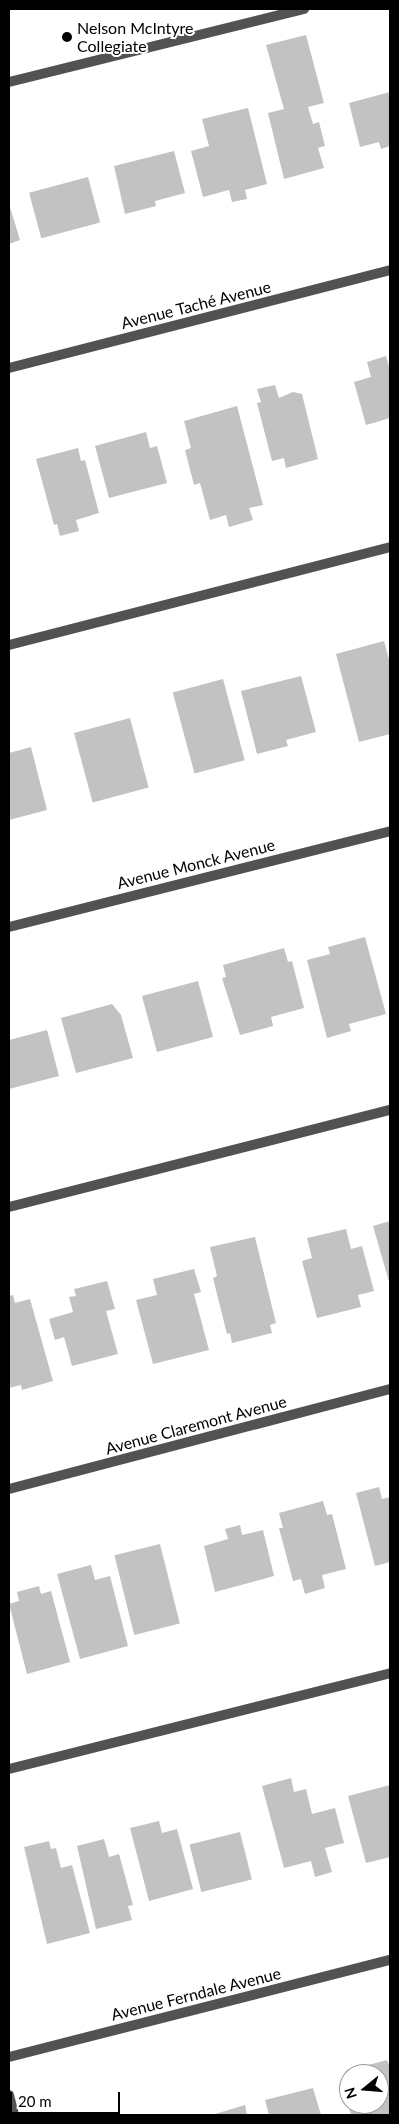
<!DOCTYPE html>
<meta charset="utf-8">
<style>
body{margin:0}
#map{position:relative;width:399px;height:2124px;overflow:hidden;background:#fff;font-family:Lato,sans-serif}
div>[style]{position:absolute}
.building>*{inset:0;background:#c2c2c2;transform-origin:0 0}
.service>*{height:10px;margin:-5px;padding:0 5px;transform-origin:5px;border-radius:5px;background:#525252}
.minor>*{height:10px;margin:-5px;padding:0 5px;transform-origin:5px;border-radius:5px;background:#525252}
.dots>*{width:14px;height:14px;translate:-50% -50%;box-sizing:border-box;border:2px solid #fff;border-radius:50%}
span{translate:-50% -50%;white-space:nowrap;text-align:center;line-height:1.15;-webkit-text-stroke:4px #fff;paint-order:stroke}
.poi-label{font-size:16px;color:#000}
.left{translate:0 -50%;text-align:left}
.street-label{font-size:16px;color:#000}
.frame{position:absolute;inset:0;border:10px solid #000;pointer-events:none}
.north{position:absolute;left:339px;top:2064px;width:50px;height:50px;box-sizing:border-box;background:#fff;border:1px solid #999;border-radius:50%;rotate:253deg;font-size:14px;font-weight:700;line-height:20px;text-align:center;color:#000}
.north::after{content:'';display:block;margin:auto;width:18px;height:22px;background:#000;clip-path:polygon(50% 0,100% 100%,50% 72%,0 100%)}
.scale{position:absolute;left:10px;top:2092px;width:110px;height:22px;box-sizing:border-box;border:2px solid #000;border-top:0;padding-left:6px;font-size:15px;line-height:18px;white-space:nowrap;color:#000;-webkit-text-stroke:4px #fff;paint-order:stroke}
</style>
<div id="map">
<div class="building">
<div style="clip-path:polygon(306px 35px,324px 103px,308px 107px,313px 124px,319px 122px,325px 146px,318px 148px,324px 168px,284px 179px,268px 113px,284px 109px,266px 45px)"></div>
<div style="clip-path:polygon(390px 92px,390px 146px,381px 149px,379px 142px,360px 147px,349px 103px)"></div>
<div style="clip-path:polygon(248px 108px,267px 184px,245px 190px,247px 199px,232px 202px,229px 190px,203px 197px,191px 151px,209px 146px,202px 119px)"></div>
<div style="clip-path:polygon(174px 151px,185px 193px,155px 201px,156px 206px,125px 214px,114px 166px)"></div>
<div style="left:88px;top:177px;width:47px;height:61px;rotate:75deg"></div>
<div style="clip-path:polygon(9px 204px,20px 240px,9px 244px)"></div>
<div style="clip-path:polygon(386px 356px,390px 370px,390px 418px,366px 425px,354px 382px,371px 377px,367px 362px)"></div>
<div style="clip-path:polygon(275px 385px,279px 398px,293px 392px,302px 394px,318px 459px,286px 468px,284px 458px,272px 461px,257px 403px,261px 402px,257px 389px)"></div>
<div style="clip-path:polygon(237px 406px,263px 505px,249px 508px,253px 520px,229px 527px,226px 515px,210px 520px,200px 483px,194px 485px,185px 450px,191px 448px,184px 421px)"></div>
<div style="clip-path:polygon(146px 432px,150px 448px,157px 446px,167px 483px,109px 498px,95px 446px)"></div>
<div style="clip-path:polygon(78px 448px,81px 461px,85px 460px,99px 513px,76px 520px,79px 531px,60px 536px,57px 524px,54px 525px,36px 459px)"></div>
<div style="clip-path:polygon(384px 641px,390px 663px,390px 734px,359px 742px,336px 654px)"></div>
<div style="clip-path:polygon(301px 676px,316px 732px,286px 740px,288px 746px,257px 754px,241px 691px)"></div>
<div style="left:223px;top:679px;width:84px;height:52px;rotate:75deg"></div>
<div style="left:130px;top:718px;width:72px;height:58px;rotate:75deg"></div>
<div style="clip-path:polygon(31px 747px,47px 810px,9px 820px,9px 753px)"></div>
<div style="clip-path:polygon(365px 937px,386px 1014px,349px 1024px,351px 1031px,327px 1038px,307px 960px,330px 954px,328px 947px)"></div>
<div style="clip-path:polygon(284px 948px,288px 962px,292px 961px,304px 1008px,271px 1017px,273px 1026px,240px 1035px,222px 978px,226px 977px,223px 965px)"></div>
<div style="left:198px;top:981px;width:58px;height:58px;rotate:75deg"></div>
<div style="clip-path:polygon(112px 1004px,121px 1015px,133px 1058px,76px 1073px,61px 1018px)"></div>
<div style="clip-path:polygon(47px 1030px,59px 1076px,9px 1089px,9px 1040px)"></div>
<div style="clip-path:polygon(390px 1221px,390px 1285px,373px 1226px)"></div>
<div style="clip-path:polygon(346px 1229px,351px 1249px,362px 1246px,374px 1291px,358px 1295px,361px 1307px,317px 1318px,302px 1261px,312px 1258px,307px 1238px)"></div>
<div style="clip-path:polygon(255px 1237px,276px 1323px,270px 1325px,272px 1333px,232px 1343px,230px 1333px,227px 1334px,213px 1278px,217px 1276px,210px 1247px)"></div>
<div style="clip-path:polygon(194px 1269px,201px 1292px,194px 1294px,209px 1350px,153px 1364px,136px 1300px,157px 1295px,153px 1279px)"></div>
<div style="clip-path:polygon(107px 1281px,115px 1309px,106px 1311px,118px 1354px,72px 1366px,64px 1337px,55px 1340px,49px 1319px,73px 1312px,69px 1297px,76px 1296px,74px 1289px)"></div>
<div style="clip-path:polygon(13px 1295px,15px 1303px,30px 1299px,53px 1381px,22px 1390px,21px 1385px,9px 1388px,9px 1296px)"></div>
<div style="clip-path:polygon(379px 1487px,382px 1499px,390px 1497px,390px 1562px,375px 1566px,356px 1493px)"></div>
<div style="clip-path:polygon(323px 1501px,327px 1515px,332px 1514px,346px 1569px,322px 1575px,325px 1588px,305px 1594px,301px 1579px,293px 1581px,279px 1528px,283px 1528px,279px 1513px)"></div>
<div style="clip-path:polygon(240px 1525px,242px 1535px,263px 1530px,274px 1576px,215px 1592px,204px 1546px,228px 1539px,225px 1529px)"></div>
<div style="left:160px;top:1544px;width:82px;height:47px;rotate:76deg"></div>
<div style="clip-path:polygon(91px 1565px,95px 1580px,110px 1576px,128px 1646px,80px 1659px,57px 1574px)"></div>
<div style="clip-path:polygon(39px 1586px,41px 1594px,51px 1591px,70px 1662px,27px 1674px,9px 1604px,19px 1601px,17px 1592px)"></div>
<div style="clip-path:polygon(291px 1778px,294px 1792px,306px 1789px,312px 1814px,335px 1808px,344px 1843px,325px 1848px,332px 1872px,315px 1877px,311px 1861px,284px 1868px,262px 1786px)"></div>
<div style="clip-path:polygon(390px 1785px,390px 1857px,366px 1863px,348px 1796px)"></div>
<div style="clip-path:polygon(159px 1821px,162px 1833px,177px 1829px,193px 1889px,149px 1901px,130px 1828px)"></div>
<div style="left:240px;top:1832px;width:49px;height:52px;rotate:76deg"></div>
<div style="clip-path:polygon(104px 1839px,109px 1857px,119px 1854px,133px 1905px,128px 1906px,132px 1920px,96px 1929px,77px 1846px)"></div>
<div style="clip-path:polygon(49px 1841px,51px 1849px,56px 1848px,61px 1868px,72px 1865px,90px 1933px,47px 1944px,24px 1847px)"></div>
<div style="clip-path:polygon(387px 2060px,390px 2067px,390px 2115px,351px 2115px,341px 2079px,349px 2077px,349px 2104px,379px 2104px,379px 2074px,359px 2074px,357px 2068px)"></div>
<div style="clip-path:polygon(313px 2088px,321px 2115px,269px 2115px,265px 2100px)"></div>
<div style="clip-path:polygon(245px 2105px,247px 2115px,212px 2115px)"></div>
</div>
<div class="service">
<div style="left:9px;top:82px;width:304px;rotate:-13.9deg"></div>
<div style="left:9px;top:645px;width:393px;rotate:-14.4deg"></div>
<div style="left:9px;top:1207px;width:393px;rotate:-14.3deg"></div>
<div style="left:9px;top:1769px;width:393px;rotate:-14.1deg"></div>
</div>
<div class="minor">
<div style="left:9px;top:368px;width:393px;rotate:-14.4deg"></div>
<div style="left:9px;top:927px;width:393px;rotate:-14.1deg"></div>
<div style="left:9px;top:1489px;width:394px;rotate:-14.7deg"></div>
<div style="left:9px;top:2057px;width:393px;rotate:-14.3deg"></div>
<div style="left:9px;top:2095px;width:21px;rotate:76deg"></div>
</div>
<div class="dots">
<div style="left:67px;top:37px;background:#000"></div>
</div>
<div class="poi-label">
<span class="left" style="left:77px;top:37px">Nelson McIntyre<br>Collegiate</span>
</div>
<div class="street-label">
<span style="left:196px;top:305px;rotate:-14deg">Avenue Taché Avenue</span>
<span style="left:196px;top:864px;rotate:-14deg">Avenue Monck Avenue</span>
<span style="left:196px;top:1425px;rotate:-15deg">Avenue Claremont Avenue</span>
<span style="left:196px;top:1994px;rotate:-14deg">Avenue Ferndale Avenue</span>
</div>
<div class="frame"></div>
<div class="north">N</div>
<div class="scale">20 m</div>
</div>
